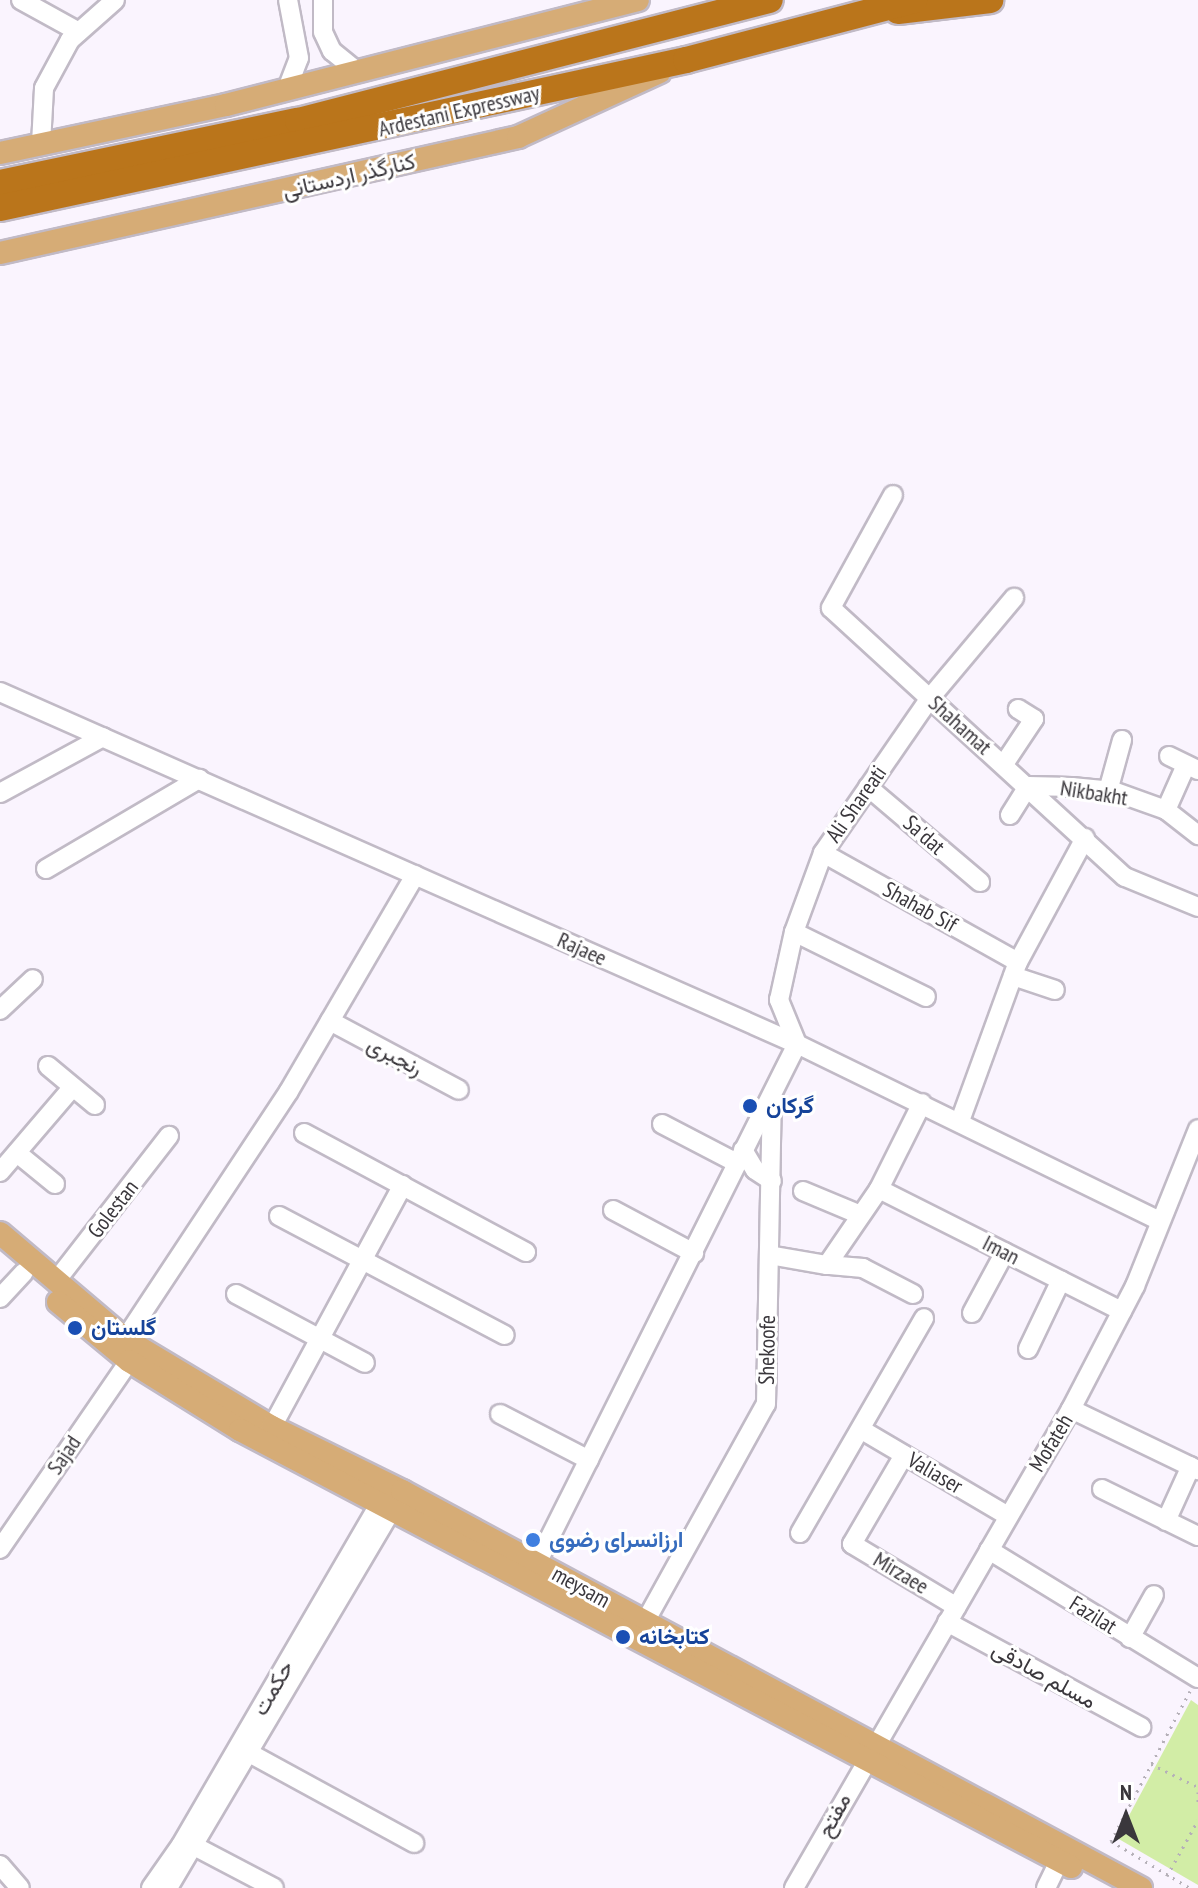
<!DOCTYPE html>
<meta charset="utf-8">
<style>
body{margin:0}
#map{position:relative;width:1198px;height:1888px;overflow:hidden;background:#faf4fe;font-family:"PT Sans Narrow",Vazirmatn,sans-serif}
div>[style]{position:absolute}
.green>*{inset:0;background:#d2eda6}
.path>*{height:3px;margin-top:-1.5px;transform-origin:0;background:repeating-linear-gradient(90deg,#b5b0b8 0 2px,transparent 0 8px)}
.roads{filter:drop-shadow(2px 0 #c1bac6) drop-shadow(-2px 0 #c1bac6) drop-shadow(0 2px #c1bac6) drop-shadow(0 -2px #c1bac6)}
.minor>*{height:18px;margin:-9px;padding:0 9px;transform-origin:9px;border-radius:9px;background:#fff}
.major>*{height:22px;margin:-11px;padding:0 11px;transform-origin:11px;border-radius:11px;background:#d6ac76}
.highway>*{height:26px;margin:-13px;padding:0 13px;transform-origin:13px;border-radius:13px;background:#ba751b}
.dots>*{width:22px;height:22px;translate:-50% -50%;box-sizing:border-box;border:4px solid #fff;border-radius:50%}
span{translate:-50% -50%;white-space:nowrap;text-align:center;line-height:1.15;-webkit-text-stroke:6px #fff;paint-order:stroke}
.street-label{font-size:22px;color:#3a373c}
.transit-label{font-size:22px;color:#164399;font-weight:700}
.left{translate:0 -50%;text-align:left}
.shop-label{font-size:22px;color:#366cbe;font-weight:700}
.north{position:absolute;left:1086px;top:1776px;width:80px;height:80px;-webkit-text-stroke:6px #fff;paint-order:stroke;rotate:0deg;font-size:22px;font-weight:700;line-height:32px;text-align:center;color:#3a373c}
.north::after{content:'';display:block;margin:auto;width:28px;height:36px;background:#3a373c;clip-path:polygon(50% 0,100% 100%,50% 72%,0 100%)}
</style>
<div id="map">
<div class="green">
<div style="clip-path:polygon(1191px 1700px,1198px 1705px,1198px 1885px,1117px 1838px)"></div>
</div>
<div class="path">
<div style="left:1190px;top:1691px;width:170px;rotate:117.8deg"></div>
<div style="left:1111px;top:1841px;width:92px;rotate:30.7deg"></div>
<div style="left:1151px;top:1764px;width:52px;rotate:26.1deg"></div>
<div style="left:1198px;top:1792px;width:14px;rotate:90deg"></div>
<div style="left:1167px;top:1876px;width:64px;rotate:-61deg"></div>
</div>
<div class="roads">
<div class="minor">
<div style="left:21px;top:0;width:66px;rotate:28.9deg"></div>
<div style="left:323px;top:0;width:32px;rotate:90deg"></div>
<div style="left:323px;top:32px;width:21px;rotate:65deg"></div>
<div style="left:332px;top:51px;width:33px;rotate:39deg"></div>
<div style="left:287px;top:89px;width:33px;rotate:-69deg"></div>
<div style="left:299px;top:58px;width:59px;rotate:-100.7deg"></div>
<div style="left:41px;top:144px;width:56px;rotate:-86.9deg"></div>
<div style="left:44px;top:88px;width:55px;rotate:-61.6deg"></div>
<div style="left:70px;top:40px;width:60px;rotate:-41.6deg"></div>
<div style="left:893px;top:495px;width:129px;rotate:118.8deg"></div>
<div style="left:831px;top:608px;width:398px;rotate:42.5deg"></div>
<div style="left:1125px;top:877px;width:79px;rotate:22.3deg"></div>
<div style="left:0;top:692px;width:871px;rotate:23.83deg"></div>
<div style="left:797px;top:1044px;width:402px;rotate:26deg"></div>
<div style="left:1169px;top:756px;width:32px;rotate:26deg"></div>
<div style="left:1004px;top:764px;width:54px;rotate:-56.3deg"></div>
<div style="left:1034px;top:719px;width:19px;rotate:-148deg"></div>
<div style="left:868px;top:787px;width:147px;rotate:40.3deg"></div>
<div style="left:1108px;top:791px;width:53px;rotate:-74.6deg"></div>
<div style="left:0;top:793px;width:117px;rotate:-28.5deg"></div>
<div style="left:1166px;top:810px;width:49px;rotate:-66deg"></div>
<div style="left:1010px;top:815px;width:34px;rotate:-58deg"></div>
<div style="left:1028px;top:786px;width:44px;rotate:1.3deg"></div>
<div style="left:1072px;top:787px;width:41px;rotate:5.6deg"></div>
<div style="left:1113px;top:791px;width:56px;rotate:19.7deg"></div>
<div style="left:1166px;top:810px;width:41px;rotate:38deg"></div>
<div style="left:823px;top:853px;width:223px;rotate:29.2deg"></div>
<div style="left:46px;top:869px;width:178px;rotate:-30.5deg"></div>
<div style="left:794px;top:932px;width:147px;rotate:26.2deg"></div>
<div style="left:1013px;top:976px;width:44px;rotate:18.4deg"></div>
<div style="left:0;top:1010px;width:45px;rotate:-43.2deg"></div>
<div style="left:330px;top:1021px;width:146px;rotate:28.1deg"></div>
<div style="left:797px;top:1044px;width:48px;rotate:-112.2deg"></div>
<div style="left:779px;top:1000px;width:70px;rotate:-77.6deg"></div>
<div style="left:794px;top:932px;width:84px;rotate:-69.8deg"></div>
<div style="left:823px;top:853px;width:188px;rotate:-55.4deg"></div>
<div style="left:930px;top:698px;width:131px;rotate:-50deg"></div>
<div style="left:48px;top:1066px;width:61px;rotate:39.7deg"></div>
<div style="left:960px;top:1121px;width:169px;rotate:-70deg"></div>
<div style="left:1018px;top:962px;width:141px;rotate:-61.6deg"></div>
<div style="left:662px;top:1124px;width:85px;rotate:27.5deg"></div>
<div style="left:304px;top:1133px;width:252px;rotate:28.2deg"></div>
<div style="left:743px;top:1150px;width:23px;rotate:59deg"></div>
<div style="left:755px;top:1170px;width:20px;rotate:33deg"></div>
<div style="left:17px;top:1153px;width:49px;rotate:39.2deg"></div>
<div style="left:0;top:1172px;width:111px;rotate:-49.4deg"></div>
<div style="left:879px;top:1189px;width:272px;rotate:26.7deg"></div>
<div style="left:803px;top:1191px;width:60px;rotate:22.7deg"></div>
<div style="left:613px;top:1210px;width:92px;rotate:28deg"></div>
<div style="left:279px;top:1216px;width:255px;rotate:27.8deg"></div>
<div style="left:769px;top:1255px;width:59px;rotate:9.8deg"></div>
<div style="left:56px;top:1281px;width:184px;rotate:-52.1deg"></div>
<div style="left:236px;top:1294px;width:146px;rotate:28.1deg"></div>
<div style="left:913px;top:1294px;width:56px;rotate:-152.5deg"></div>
<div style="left:863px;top:1268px;width:36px;rotate:-175deg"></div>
<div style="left:827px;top:1265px;width:92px;rotate:-55.6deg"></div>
<div style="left:879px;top:1189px;width:96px;rotate:-63.4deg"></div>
<div style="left:0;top:1298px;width:35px;rotate:-47deg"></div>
<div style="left:972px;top:1313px;width:69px;rotate:-61.6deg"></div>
<div style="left:125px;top:1339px;width:297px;rotate:-56.5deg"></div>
<div style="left:289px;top:1091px;width:250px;rotate:-59.7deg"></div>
<div style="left:1028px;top:1349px;width:76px;rotate:-64.4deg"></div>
<div style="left:1071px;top:1409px;width:141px;rotate:25.7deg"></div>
<div style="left:500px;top:1414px;width:100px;rotate:27.3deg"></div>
<div style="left:272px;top:1427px;width:275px;rotate:-61.6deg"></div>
<div style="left:862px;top:1430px;width:169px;rotate:30.5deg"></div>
<div style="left:904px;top:1455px;width:103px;rotate:120.3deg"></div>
<div style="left:852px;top:1544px;width:122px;rotate:31deg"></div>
<div style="left:1102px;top:1489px;width:107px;rotate:26.1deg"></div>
<div style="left:1166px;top:1521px;width:60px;rotate:-65.6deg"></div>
<div style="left:800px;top:1533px;width:248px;rotate:-60deg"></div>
<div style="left:0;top:1549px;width:228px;rotate:-55.5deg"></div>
<div style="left:989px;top:1550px;width:245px;rotate:31.5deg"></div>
<div style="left:537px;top:1563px;width:580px;rotate:-63.39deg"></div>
<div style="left:645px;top:1622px;width:249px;rotate:-61deg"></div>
<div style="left:766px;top:1404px;width:304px;rotate:-88.9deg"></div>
<div style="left:947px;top:1622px;width:221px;rotate:28.4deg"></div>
<div style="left:1130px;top:1638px;width:49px;rotate:-60.8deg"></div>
<div style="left:251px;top:1754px;width:186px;rotate:28.6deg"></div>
<div style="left:196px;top:1847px;width:88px;rotate:27.7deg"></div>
<div style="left:0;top:1865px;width:30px;rotate:49deg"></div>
<div style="left:151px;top:1888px;width:52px;rotate:-55.1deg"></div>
<div style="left:181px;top:1845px;width:410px;rotate:-59.8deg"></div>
<div style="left:168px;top:1888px;width:453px;rotate:-59.4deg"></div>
<div style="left:794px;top:1888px;width:553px;rotate:-59.96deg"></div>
<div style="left:1071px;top:1409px;width:139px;rotate:-62.5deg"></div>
<div style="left:1135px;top:1286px;width:169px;rotate:-68.1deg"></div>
<div style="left:1046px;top:1888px;width:30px;rotate:-64deg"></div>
</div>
<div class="major">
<div style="left:0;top:153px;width:231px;rotate:-12deg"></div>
<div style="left:226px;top:105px;width:425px;rotate:-14.3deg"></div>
<div style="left:0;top:253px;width:531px;rotate:-12.62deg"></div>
<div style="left:518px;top:137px;width:156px;rotate:-24.6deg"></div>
<div style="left:0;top:1233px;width:164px;rotate:40.3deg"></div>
<div style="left:125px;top:1339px;width:171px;rotate:30.9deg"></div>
<div style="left:272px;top:1427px;width:145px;rotate:26.2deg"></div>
<div style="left:402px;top:1491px;width:839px;rotate:28.25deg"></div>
<div style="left:58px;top:1302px;width:92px;rotate:39.7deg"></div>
<div style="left:129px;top:1361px;width:131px;rotate:31.9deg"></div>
<div style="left:240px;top:1430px;width:939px;rotate:27.74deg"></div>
</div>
<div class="highway">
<div style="left:898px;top:11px;width:93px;rotate:-6.8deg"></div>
<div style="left:0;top:183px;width:304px;rotate:-11.8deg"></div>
<div style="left:298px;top:121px;width:487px;rotate:-14.4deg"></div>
<div style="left:0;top:208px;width:702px;rotate:-12.17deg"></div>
<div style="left:686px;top:60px;width:236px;rotate:-14.7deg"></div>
</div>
</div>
<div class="dots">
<div style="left:750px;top:1106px;background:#1a4fb4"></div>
<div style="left:75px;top:1328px;background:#1a4fb4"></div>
<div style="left:533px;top:1540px;background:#3f7fe0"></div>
<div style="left:623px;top:1637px;background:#1a4fb4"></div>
</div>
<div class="street-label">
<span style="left:459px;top:111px;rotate:-13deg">Ardestani Expressway</span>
<span style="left:349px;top:176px;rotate:-13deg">کنارگذر اردستانی</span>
<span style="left:960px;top:725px;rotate:42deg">Shahamat</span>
<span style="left:1094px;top:793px;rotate:9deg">Nikbakht</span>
<span style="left:856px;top:804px;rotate:-55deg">Ali Shareati</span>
<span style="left:924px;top:835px;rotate:41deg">Sa'dat</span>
<span style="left:920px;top:907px;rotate:29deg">Shahab Sif</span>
<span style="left:582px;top:949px;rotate:24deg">Rajaee</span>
<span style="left:395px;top:1056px;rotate:28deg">رنجبری</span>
<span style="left:113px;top:1209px;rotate:-52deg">Golestan</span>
<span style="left:1001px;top:1250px;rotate:27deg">Iman</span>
<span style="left:767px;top:1350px;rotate:-89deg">Shekoofe</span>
<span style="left:1051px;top:1443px;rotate:-59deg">Mofateh</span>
<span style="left:64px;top:1455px;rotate:-56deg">Sajad</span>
<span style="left:935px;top:1473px;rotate:30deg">Valiaser</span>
<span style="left:901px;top:1573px;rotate:31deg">Mirzaee</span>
<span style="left:581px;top:1587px;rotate:29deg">meysam</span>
<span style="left:1093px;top:1615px;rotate:32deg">Fazilat</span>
<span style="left:1044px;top:1675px;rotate:29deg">مسلم صادقی</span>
<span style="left:273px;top:1688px;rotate:-60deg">حکمت</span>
<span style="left:834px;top:1815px;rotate:-61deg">مفتح</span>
</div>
<div class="transit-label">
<span class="left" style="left:766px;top:1106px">گرکان</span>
<span class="left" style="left:91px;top:1328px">گلستان</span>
<span class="left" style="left:639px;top:1637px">کتابخانه</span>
</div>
<div class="shop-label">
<span class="left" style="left:549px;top:1540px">ارزانسرای رضوی</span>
</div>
<div class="north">N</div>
</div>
